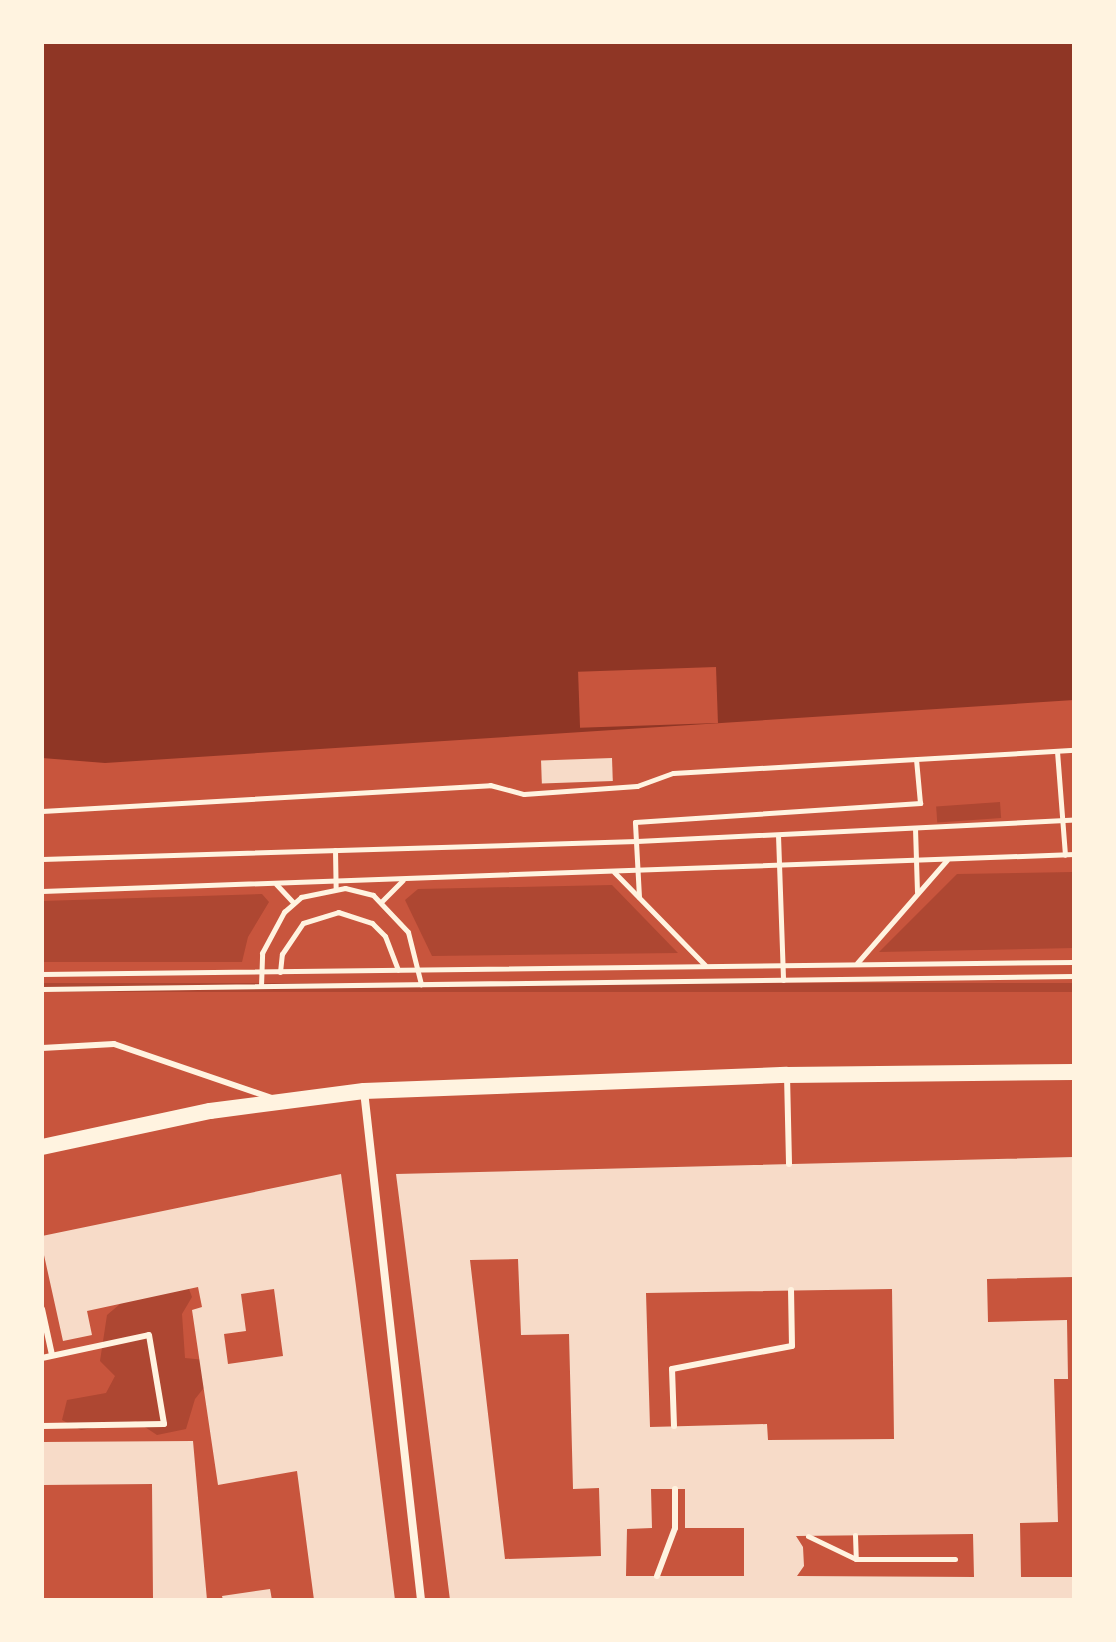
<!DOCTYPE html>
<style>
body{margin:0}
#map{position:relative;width:1116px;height:1642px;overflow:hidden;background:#c8553d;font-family:"DM Sans",sans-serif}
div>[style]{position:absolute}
.green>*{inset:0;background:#ae4732;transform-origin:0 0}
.water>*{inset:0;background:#8f3625}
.pier>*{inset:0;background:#c8553d;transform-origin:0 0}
.building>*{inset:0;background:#f7dbc8;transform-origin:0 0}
.path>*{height:5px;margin:-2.5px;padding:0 2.5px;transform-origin:2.5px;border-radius:2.5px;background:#fff3e0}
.service>*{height:6px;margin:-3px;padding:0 3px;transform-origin:3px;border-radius:3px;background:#fff3e0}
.minor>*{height:8px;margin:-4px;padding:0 4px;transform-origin:4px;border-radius:4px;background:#fff3e0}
.secondary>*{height:16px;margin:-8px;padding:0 8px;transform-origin:8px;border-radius:8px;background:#fff3e0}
span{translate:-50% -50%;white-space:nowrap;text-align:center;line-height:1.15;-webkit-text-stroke:6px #fff3e0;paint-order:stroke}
.frame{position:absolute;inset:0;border:44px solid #fff3e0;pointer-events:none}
</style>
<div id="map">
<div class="green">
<div style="left:1000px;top:802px;width:16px;height:64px;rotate:86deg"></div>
<div style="clip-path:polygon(1074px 872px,1074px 948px,879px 952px,957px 874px)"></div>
<div style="clip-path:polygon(612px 885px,678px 953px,432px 956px,405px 900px,418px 889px)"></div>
<div style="clip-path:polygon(262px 894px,269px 902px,248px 937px,242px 962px,42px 962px,42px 901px)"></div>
<div style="left:1074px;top:983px;width:9px;height:1032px;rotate:90deg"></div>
<div style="clip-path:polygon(158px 1272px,183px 1273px,192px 1297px,182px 1314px,185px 1358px,205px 1360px,211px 1379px,195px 1399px,186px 1429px,157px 1435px,136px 1421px,81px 1430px,62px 1420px,67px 1400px,106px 1393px,115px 1376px,100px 1361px,107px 1315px)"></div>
</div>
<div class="water">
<div style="clip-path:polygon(42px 42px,1074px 42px,1074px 700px,105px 763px,42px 758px)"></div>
</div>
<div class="pier">
<div style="left:716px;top:667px;width:56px;height:138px;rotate:88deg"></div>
</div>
<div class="building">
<div style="left:612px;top:758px;width:23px;height:71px;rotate:88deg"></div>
<div style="clip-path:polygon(evenodd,1074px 1157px,1074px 1277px,987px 1279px,988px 1322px,1067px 1320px,1068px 1379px,1054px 1379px,1058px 1522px,1020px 1523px,1021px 1577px,1074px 1577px,1074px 1600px,450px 1600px,396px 1174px,1074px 1157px,518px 1259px,521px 1335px,569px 1334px,573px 1489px,599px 1488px,601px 1556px,505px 1559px,470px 1260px,518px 1259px,1074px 1157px,892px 1289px,894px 1439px,768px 1440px,767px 1424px,650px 1427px,646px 1293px,892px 1289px,1074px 1157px,651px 1489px,685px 1489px,685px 1528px,744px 1528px,744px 1576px,626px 1576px,627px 1529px,652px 1528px,651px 1489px,1074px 1157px,973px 1534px,974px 1577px,797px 1576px,804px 1566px,803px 1547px,796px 1536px,973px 1534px)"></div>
<div style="clip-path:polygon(evenodd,341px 1174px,356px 1286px,395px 1600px,314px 1600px,297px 1471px,218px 1485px,192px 1310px,202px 1307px,198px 1287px,87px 1311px,92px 1335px,63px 1341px,42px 1246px,42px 1236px,341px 1174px,274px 1289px,283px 1356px,228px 1364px,224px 1334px,246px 1331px,241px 1294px,274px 1289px)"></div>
<div style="clip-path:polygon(193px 1441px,207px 1600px,153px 1600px,152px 1484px,42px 1485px,42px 1442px)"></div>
<div style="clip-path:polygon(270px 1589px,272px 1600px,223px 1600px,222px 1596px)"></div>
</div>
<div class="path">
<div style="left:1057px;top:751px;width:104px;rotate:85.6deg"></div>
<div style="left:42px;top:811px;width:449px;rotate:-3.3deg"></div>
<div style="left:490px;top:785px;width:35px;rotate:15deg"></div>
<div style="left:524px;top:794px;width:113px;rotate:-4deg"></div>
<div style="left:637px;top:786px;width:38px;rotate:-20deg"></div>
<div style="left:673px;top:773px;width:402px;rotate:-3.3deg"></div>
<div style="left:915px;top:828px;width:64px;rotate:88.2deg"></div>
<div style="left:778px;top:835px;width:145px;rotate:88deg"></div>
<div style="left:335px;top:850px;width:39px;rotate:89deg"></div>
<div style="left:42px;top:859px;width:595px;rotate:-1.73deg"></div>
<div style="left:637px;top:841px;width:438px;rotate:-2.8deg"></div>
<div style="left:614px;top:872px;width:130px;rotate:45.6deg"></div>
<div style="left:276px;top:884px;width:26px;rotate:47deg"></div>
<div style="left:42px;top:891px;width:1033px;rotate:-2.05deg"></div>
<div style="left:639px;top:897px;width:75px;rotate:-93.1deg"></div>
<div style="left:635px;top:822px;width:286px;rotate:-3.8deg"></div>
<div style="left:920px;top:803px;width:44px;rotate:-95.2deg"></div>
<div style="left:381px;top:902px;width:31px;rotate:-45deg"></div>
<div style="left:857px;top:963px;width:137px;rotate:-48.9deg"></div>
<div style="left:280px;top:972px;width:18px;rotate:-84deg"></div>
<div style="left:282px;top:954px;width:37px;rotate:-56deg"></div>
<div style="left:303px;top:923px;width:37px;rotate:-17deg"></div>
<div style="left:338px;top:912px;width:36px;rotate:18deg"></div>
<div style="left:372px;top:923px;width:18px;rotate:45deg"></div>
<div style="left:385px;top:936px;width:36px;rotate:69deg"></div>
<div style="left:42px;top:974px;width:1032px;rotate:-0.67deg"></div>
<div style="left:261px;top:986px;width:33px;rotate:-88deg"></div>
<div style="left:262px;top:953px;width:47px;rotate:-61.8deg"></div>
<div style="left:284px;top:912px;width:23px;rotate:-41deg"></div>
<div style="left:301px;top:897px;width:45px;rotate:-11.6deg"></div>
<div style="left:345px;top:888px;width:29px;rotate:14deg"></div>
<div style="left:373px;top:895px;width:51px;rotate:46.6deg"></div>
<div style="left:408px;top:932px;width:54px;rotate:76deg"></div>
<div style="left:42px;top:989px;width:1032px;rotate:-0.72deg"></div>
<div style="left:855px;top:1535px;width:24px;rotate:88deg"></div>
<div style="left:808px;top:1536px;width:53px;rotate:25.6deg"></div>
<div style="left:856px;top:1559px;width:99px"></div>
</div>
<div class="service">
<div style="left:42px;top:1048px;width:72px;rotate:-3.2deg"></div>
<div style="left:114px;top:1044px;width:167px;rotate:18.9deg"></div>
<div style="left:787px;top:1075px;width:89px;rotate:88.7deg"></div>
<div style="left:42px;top:1309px;width:47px;rotate:77.7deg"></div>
<div style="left:42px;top:1358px;width:109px;rotate:-12.1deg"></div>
<div style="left:149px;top:1335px;width:90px;rotate:80.4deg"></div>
<div style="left:164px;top:1424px;width:122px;rotate:179.1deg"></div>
<div style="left:674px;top:1426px;width:57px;rotate:-92deg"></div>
<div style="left:672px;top:1369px;width:122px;rotate:-10.9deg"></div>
<div style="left:792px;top:1346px;width:56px;rotate:-91deg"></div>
<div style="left:657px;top:1576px;width:51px;rotate:-69.4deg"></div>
<div style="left:675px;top:1528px;width:39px;rotate:-90deg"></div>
</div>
<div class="minor">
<div style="left:364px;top:1091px;width:512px;rotate:83.61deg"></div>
</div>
<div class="secondary">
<div style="left:42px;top:1147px;width:172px;rotate:-12.1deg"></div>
<div style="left:210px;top:1111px;width:155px;rotate:-7.4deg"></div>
<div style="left:364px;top:1091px;width:423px;rotate:-2.2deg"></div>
<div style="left:787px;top:1075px;width:287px;rotate:-0.6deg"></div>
</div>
<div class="frame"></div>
</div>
